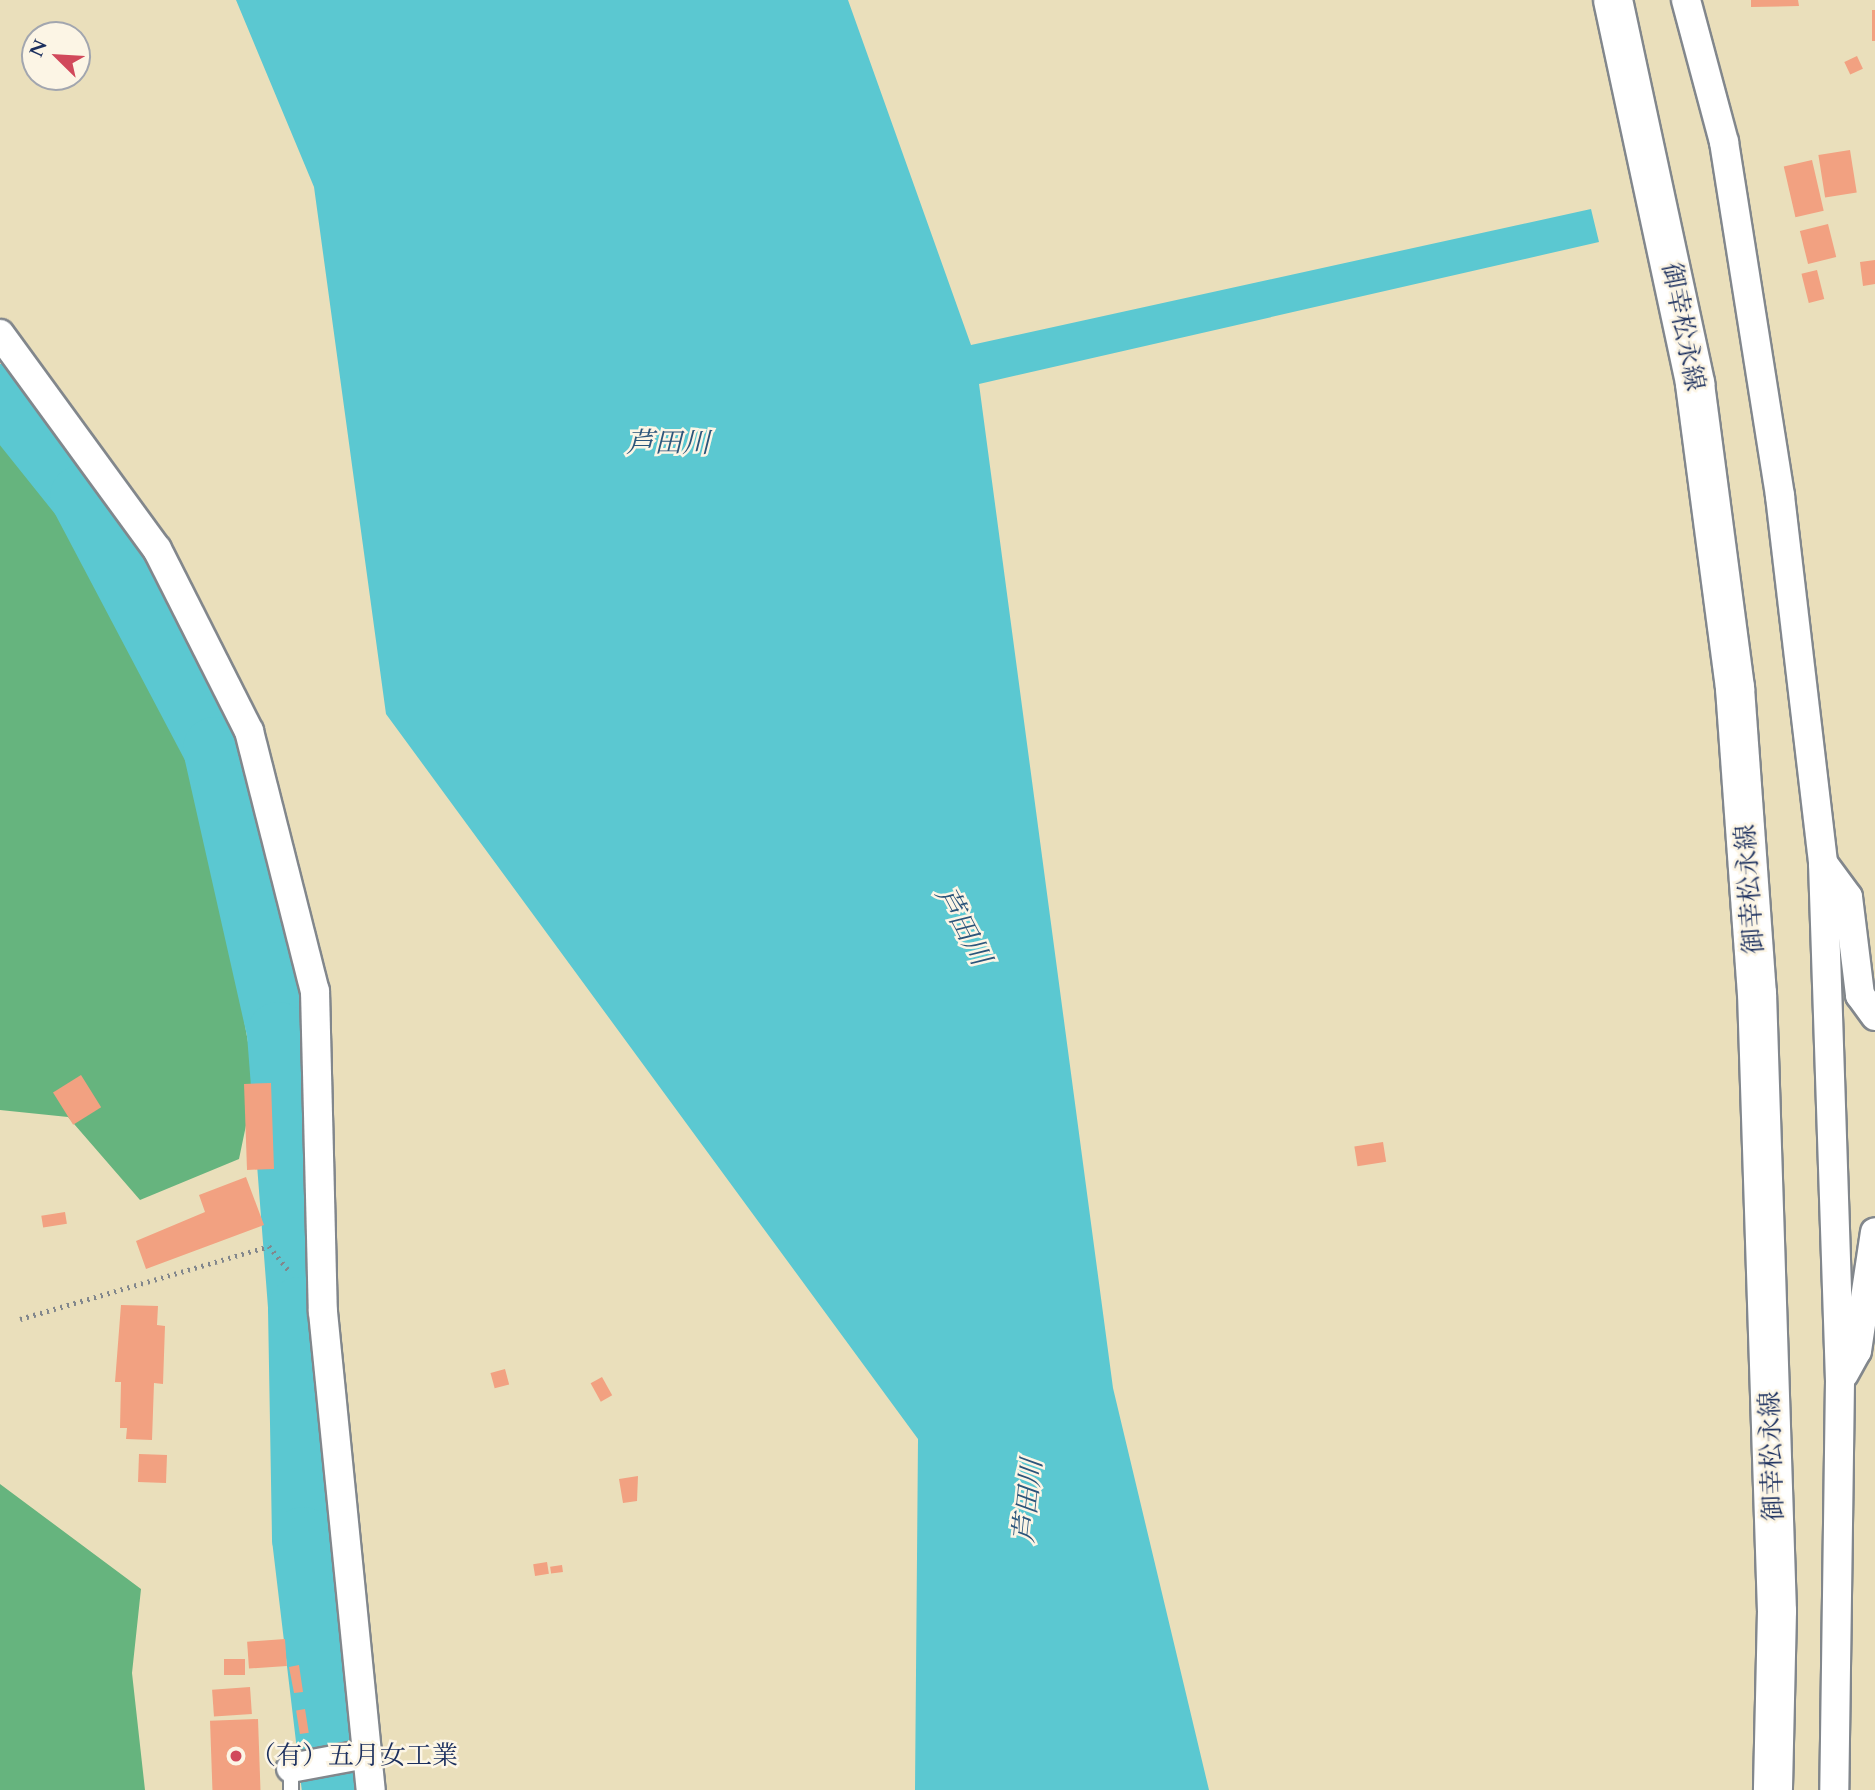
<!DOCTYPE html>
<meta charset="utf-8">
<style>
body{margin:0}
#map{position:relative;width:1875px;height:1790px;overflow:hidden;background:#eadfbb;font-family:Cardo,"Noto Serif JP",serif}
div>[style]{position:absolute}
.forest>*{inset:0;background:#66b47e}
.water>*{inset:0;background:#5bc8d1}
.river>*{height:63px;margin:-31.5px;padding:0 31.5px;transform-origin:31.5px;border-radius:31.5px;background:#5bc8d1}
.building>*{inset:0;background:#f2a181;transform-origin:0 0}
.path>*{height:4.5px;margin-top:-2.25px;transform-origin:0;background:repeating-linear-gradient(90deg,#82878c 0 2px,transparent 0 7px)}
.roads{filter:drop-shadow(2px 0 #82878c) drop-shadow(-2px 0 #82878c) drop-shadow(0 2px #82878c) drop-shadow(0 -2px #82878c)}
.service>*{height:14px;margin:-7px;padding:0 7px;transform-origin:7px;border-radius:7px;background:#fff}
.minor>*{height:28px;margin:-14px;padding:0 14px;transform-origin:14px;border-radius:14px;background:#fff}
.secondary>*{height:38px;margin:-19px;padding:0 19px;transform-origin:19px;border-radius:19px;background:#fff}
.dots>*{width:19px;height:19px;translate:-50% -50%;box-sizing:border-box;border:4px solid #fcf5e5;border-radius:50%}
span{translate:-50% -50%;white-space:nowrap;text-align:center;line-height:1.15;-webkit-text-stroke:5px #fcf5e5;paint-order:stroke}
.street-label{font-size:26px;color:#1b2f5e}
.poi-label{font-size:26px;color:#1b2f5e}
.left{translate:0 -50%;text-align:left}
.water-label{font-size:28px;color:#2b557b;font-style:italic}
.north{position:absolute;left:21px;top:21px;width:70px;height:70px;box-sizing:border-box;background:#fcf5e5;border:2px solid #a2a6af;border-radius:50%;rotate:294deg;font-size:19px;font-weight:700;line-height:28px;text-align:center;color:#1b2f5e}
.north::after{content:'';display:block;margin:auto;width:24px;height:32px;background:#d1495b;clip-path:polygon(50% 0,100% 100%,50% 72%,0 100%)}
</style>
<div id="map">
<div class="forest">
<div style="clip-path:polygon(0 416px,119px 583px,191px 718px,255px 1082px,239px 1159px,140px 1200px,68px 1117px,0 1110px)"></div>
<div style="clip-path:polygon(0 1484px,141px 1589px,132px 1673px,145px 1790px,0 1790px)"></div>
</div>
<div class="water">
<div style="clip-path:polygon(236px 0,848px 0,971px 345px,1591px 209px,1599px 242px,979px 384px,1113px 1388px,1209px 1790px,915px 1790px,918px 1439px,386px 714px,314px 187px)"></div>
</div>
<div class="river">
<div style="left:0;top:395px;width:129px;rotate:51.3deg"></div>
<div style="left:81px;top:496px;width:285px;rotate:62.2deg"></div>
<div style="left:214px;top:748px;width:292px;rotate:77.3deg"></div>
<div style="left:278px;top:1033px;width:276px;rotate:85.6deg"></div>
<div style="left:299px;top:1308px;width:230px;rotate:89deg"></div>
<div style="left:303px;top:1538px;width:254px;rotate:83.2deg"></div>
</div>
<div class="building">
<div style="clip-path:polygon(1751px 0,1798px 0,1799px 6px,1751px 7px)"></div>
<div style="left:1872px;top:10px;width:3px;height:31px"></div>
<div style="left:1857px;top:56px;width:14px;height:14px;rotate:65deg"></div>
<div style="left:1850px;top:150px;width:43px;height:32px;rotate:81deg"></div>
<div style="left:1812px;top:160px;width:52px;height:29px;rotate:77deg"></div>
<div style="left:1828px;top:224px;width:34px;height:29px;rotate:76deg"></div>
<div style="clip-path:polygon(1875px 260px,1875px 284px,1863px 286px,1860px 262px)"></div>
<div style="left:1817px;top:270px;width:30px;height:16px;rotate:76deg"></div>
<div style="left:81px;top:1075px;width:38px;height:33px;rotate:58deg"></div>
<div style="left:271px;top:1083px;width:86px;height:27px;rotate:88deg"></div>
<div style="left:1383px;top:1142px;width:20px;height:29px;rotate:81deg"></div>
<div style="clip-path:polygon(246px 1177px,264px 1225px,146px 1269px,136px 1241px,205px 1212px,199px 1195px)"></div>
<div style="left:65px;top:1212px;width:12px;height:24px;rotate:81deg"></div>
<div style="clip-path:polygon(121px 1305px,158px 1306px,157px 1325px,165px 1326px,163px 1384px,154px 1383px,152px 1440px,126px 1439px,127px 1428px,120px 1428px,121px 1382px,115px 1382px)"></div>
<div style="left:505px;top:1369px;width:16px;height:15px;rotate:75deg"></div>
<div style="left:602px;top:1377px;width:21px;height:13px;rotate:61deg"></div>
<div style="left:139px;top:1454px;width:28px;height:28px;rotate:2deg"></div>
<div style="clip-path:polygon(638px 1476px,637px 1501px,623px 1503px,619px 1479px)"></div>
<div style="left:547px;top:1562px;width:12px;height:14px;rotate:81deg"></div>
<div style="left:562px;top:1565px;width:7px;height:12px;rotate:82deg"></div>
<div style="left:285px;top:1639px;width:27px;height:38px;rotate:86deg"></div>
<div style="left:224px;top:1659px;width:21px;height:16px"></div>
<div style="clip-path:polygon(299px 1665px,303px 1692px,294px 1693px,289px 1667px)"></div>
<div style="left:250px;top:1687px;width:27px;height:38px;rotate:86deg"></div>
<div style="left:305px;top:1709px;width:24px;height:9px;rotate:81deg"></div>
<div style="left:258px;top:1719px;width:71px;height:48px;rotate:88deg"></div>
</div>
<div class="path">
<div style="left:20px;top:1319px;width:259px;rotate:-16.3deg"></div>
<div style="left:269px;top:1246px;width:32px;rotate:51deg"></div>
</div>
<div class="roads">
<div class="service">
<div style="left:291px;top:1790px;width:22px;rotate:-90deg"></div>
</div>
<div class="minor">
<div style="left:1686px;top:0;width:147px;rotate:75deg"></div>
<div style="left:1724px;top:142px;width:358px;rotate:81deg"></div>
<div style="left:1780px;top:496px;width:370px;rotate:83.3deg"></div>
<div style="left:1823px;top:863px;width:518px;rotate:88.12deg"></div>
<div style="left:1840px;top:1381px;width:409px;rotate:90.8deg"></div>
<div style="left:0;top:334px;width:266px;rotate:53.9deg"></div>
<div style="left:157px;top:549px;width:204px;rotate:63.2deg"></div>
<div style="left:249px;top:731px;width:268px;rotate:75.8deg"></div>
<div style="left:315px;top:991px;width:321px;rotate:88.6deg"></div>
<div style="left:323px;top:1312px;width:480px;rotate:84.3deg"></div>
<div style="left:1823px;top:863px;width:42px;rotate:53.7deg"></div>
<div style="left:1848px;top:897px;width:99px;rotate:83deg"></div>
<div style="left:1860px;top:995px;width:26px;rotate:54deg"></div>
<div style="left:1844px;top:1374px;width:26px;rotate:-61deg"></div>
<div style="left:1857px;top:1351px;width:120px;rotate:-81.4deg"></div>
<div style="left:291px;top:1768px;width:76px;rotate:-10.6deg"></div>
</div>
<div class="secondary">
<div style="left:1613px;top:0;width:393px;rotate:77.9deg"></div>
<div style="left:1695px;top:384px;width:307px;rotate:82.5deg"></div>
<div style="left:1735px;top:688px;width:306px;rotate:85.9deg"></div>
<div style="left:1757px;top:993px;width:618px;rotate:88.15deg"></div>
<div style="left:1777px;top:1611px;width:179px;rotate:91.3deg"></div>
</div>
</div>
<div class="dots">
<div style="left:236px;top:1756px;background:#d1495b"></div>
</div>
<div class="street-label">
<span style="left:1683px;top:327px;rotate:79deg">御幸松永線</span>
<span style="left:1750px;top:889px;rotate:-94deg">御幸松永線</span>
<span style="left:1772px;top:1456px;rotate:-92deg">御幸松永線</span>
</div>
<div class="poi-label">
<span class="left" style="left:250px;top:1756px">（有）五月女工業</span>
</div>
<div class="water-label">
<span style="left:668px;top:443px">芦田川</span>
<span style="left:963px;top:926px;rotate:62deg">芦田川</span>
<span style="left:1028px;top:1501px;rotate:-84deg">芦田川</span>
</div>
<div class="north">N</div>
</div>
